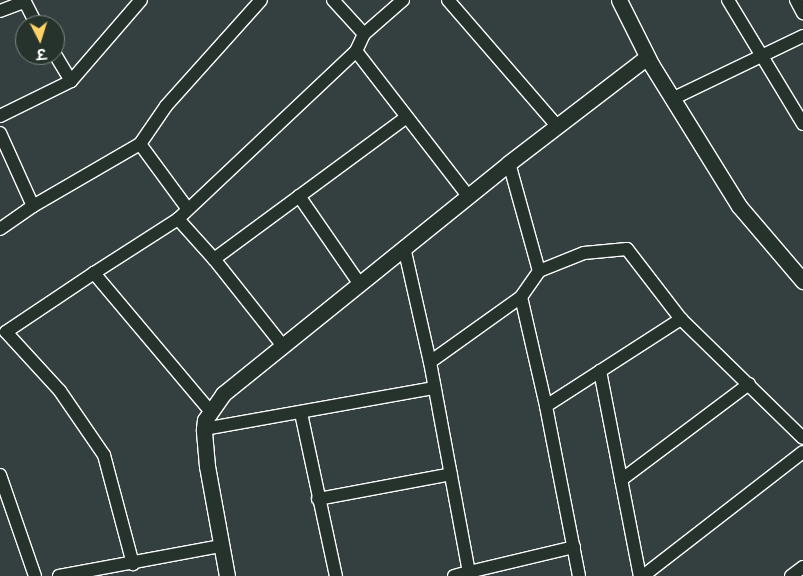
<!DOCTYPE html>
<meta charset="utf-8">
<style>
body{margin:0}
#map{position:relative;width:803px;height:576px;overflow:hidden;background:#344040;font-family:"Patrick Hand","Playpen Sans Deva",sans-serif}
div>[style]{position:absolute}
.roads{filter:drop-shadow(1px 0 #fff) drop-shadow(-1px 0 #fff) drop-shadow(0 1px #fff) drop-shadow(0 -1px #fff)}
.minor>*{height:12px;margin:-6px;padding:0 6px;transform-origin:6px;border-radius:6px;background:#26332d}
.tertiary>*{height:15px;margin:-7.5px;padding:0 7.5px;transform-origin:7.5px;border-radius:7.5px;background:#26332d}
span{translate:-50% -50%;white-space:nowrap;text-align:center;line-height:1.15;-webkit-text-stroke:4px #26332d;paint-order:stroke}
.north{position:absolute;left:15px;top:15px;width:50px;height:50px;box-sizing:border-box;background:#26332d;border:1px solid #7d8581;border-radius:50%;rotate:175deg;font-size:14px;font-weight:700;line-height:20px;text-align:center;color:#fff}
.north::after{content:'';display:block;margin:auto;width:18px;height:22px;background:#ffd166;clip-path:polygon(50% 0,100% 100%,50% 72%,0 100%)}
</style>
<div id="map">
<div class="roads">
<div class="minor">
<div style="left:24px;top:0;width:28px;rotate:63deg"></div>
<div style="left:333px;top:0;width:46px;rotate:47.6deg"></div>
<div style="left:403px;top:0;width:52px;rotate:138.9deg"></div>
<div style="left:364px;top:34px;width:19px;rotate:115deg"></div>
<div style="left:356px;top:51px;width:183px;rotate:52.3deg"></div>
<div style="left:448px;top:0;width:167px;rotate:49.1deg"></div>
<div style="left:728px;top:0;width:145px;rotate:58.8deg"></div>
<div style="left:796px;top:0;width:15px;rotate:62deg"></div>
<div style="left:0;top:11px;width:25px;rotate:-21deg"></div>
<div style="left:71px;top:81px;width:107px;rotate:-49.2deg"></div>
<div style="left:672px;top:99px;width:145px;rotate:-25.7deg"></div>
<div style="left:0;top:116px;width:79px;rotate:-26.2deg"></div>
<div style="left:71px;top:81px;width:31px;rotate:-121deg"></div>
<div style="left:0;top:133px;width:80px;rotate:65.7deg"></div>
<div style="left:33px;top:206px;width:40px;rotate:145.1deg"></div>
<div style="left:140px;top:144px;width:79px;rotate:53.7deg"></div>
<div style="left:509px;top:163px;width:112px;rotate:74.5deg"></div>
<div style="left:299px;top:196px;width:106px;rotate:55.4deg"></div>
<div style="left:33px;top:206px;width:124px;rotate:-30.1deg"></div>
<div style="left:140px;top:144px;width:46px;rotate:-55.6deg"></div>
<div style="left:166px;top:106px;width:142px;rotate:-48.1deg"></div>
<div style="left:178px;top:219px;width:245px;rotate:-43.3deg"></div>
<div style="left:404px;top:247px;width:118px;rotate:77.3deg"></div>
<div style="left:430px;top:362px;width:112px;rotate:-35.5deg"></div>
<div style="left:94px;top:273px;width:106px;rotate:146.2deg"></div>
<div style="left:6px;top:332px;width:80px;rotate:47.5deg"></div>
<div style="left:60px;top:391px;width:78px;rotate:55.5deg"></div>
<div style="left:104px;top:455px;width:113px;rotate:75.1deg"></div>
<div style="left:283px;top:346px;width:111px;rotate:-128.4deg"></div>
<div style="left:214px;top:259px;width:237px;rotate:-36.4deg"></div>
<div style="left:430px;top:362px;width:214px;rotate:79.5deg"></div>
<div style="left:469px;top:572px;width:108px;rotate:-13.4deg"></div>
<div style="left:600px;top:371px;width:209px;rotate:79deg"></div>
<div style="left:546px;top:406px;width:112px;rotate:-102.9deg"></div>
<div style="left:521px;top:297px;width:32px;rotate:-55deg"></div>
<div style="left:539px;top:271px;width:48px;rotate:-21.8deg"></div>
<div style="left:584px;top:253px;width:43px;rotate:-5.3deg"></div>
<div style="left:627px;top:249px;width:88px;rotate:52.4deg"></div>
<div style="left:211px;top:412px;width:182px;rotate:-130.1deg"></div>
<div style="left:94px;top:273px;width:100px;rotate:-32.7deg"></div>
<div style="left:178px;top:219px;width:54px;rotate:48deg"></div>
<div style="left:301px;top:413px;width:167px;rotate:77.9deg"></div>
<div style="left:204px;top:429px;width:234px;rotate:-10.1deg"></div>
<div style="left:0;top:475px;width:107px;rotate:70.9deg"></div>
<div style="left:621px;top:480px;width:160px;rotate:-36.9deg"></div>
<div style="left:318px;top:499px;width:135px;rotate:-10.6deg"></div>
<div style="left:59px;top:576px;width:165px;rotate:-10.5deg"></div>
<div style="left:454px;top:576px;width:16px;rotate:-15deg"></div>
<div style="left:579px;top:576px;width:173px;rotate:-101deg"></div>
<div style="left:546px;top:406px;width:161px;rotate:-32.8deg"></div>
<div style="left:681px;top:319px;width:170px;rotate:44.3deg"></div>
<div style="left:643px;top:576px;width:202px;rotate:-37.8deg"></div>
<div style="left:791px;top:576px;width:15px;rotate:-37deg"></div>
</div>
<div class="tertiary">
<div style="left:619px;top:0;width:72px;rotate:63.4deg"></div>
<div style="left:651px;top:64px;width:167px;rotate:58.2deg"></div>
<div style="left:739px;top:206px;width:99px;rotate:49.5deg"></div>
<div style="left:227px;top:576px;width:112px;rotate:-100.3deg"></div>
<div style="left:207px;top:466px;width:37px;rotate:-95deg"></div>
<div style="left:204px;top:429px;width:9px;rotate:-84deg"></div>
<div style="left:205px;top:420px;width:32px;rotate:-55deg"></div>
<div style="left:223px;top:394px;width:368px;rotate:-38.9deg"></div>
<div style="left:509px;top:163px;width:174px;rotate:-37.5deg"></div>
</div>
</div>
<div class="north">उ</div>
</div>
